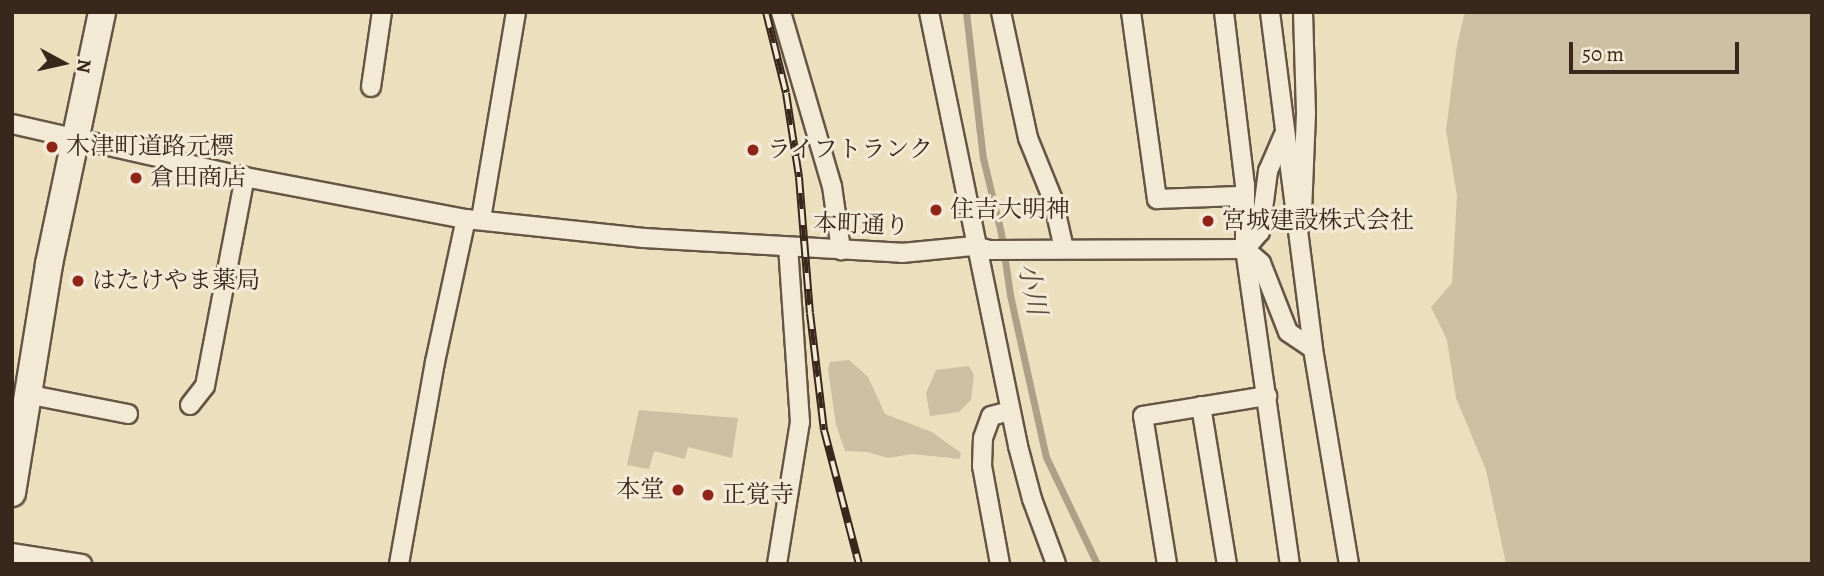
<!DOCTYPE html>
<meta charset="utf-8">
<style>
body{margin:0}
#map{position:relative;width:1824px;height:576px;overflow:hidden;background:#ebdfbe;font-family:Alegreya,"Noto Serif JP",serif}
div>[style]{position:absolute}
.green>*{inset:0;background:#cdc0a2}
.stream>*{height:7px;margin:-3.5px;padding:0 3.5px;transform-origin:3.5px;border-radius:3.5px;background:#aea087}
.roads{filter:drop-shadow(2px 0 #654) drop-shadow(-2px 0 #654) drop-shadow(0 2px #654) drop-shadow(0 -2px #654)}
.street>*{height:18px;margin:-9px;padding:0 9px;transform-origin:9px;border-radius:9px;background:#f2ead5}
.secondary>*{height:26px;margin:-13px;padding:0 13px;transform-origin:13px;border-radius:13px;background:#f2ead5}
.rail>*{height:8px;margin-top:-4px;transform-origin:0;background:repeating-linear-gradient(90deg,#f2ead5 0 16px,#39271c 0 32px);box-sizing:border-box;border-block:2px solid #39271c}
.dots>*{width:19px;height:19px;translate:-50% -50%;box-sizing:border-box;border:4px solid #f2ead5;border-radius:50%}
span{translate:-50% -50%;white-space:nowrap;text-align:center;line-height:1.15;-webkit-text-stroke:6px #f2ead5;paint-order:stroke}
.poi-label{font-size:24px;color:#39271c}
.left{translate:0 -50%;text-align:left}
.right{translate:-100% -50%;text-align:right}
.street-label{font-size:24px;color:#39271c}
.water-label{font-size:26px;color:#5c4b3c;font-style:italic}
.frame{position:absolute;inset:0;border:14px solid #39271c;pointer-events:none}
.north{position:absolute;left:28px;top:28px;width:70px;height:70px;-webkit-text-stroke:5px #f2ead5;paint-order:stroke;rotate:98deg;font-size:19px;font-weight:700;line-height:28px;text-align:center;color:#39271c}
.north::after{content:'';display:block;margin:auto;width:24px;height:32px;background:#39271c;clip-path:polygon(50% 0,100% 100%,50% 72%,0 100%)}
.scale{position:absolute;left:1569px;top:42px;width:170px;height:32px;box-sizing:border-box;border:4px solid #39271c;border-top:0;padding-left:9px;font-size:21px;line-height:24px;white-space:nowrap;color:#39271c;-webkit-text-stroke:5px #f2ead5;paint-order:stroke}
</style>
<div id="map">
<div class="green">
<div style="clip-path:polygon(1465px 12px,1812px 12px,1812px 564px,1506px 564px,1486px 470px,1456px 398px,1447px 340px,1431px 307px,1452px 283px,1457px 196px,1446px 130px,1457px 45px)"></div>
<div style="clip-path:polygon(849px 360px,868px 377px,885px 414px,932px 432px,961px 453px,960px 459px,912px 454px,888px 458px,867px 452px,845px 451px,836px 425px,828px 369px,830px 362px)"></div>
<div style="clip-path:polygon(969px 366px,974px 375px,971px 400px,959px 412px,930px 416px,926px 393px,936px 370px)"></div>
<div style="clip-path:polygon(639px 410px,738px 418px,732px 458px,688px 447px,685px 459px,654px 451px,649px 469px,627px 465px)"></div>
</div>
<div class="stream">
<div style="left:966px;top:12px;width:147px;rotate:83.4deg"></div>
<div style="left:983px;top:158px;width:77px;rotate:76.5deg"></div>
<div style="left:1001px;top:233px;width:63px;rotate:81.7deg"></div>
<div style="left:1010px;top:295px;width:166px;rotate:77.5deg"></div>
<div style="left:1046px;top:457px;width:119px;rotate:64.5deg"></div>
</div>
<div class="roads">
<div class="street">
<div style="left:781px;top:12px;width:181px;rotate:73.7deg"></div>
<div style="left:832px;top:186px;width:65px;rotate:82deg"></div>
<div style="left:929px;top:12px;width:443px;rotate:78.4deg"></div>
<div style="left:1018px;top:446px;width:55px;rotate:75.2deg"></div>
<div style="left:1032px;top:499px;width:69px;rotate:69.7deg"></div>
<div style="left:1001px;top:12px;width:129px;rotate:77.9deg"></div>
<div style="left:1028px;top:138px;width:67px;rotate:68deg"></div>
<div style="left:1053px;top:200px;width:50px;rotate:77.3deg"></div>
<div style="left:1131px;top:12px;width:189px;rotate:82.1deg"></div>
<div style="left:1157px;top:199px;width:88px;rotate:-2deg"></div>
<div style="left:1224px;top:12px;width:174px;rotate:83.1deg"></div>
<div style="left:1245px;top:185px;width:64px;rotate:90deg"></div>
<div style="left:1245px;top:249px;width:318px;rotate:81.9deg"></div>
<div style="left:1270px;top:12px;width:340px;rotate:82.7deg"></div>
<div style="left:1313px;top:349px;width:218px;rotate:80.5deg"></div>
<div style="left:371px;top:87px;width:76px;rotate:-81.7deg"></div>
<div style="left:12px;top:124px;width:239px;rotate:12.8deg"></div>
<div style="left:245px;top:177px;width:225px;rotate:10.8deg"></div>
<div style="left:466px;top:219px;width:179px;rotate:6.1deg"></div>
<div style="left:644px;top:238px;width:258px;rotate:3.3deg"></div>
<div style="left:902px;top:253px;width:72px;rotate:-5.6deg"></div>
<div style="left:974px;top:246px;width:16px;rotate:14deg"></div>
<div style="left:990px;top:250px;width:255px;rotate:-0.2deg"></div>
<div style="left:1245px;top:249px;width:23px;rotate:-49deg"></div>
<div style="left:1260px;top:232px;width:62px;rotate:-82.5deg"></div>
<div style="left:1268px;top:171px;width:43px;rotate:-66.4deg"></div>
<div style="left:1302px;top:213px;width:100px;rotate:-87.7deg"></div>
<div style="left:1306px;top:113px;width:101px;rotate:-91.7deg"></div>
<div style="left:481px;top:219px;width:210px;rotate:-80.4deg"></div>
<div style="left:1245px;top:249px;width:21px;rotate:41deg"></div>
<div style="left:1261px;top:263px;width:74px;rotate:68.6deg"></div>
<div style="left:1288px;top:332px;width:30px;rotate:34deg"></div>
<div style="left:26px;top:394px;width:104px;rotate:11.1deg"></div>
<div style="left:190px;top:405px;width:24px;rotate:-52deg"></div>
<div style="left:205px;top:386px;width:213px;rotate:-79.2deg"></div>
<div style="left:1201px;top:406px;width:160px;rotate:80.7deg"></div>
<div style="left:12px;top:553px;width:71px;rotate:8.9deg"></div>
<div style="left:399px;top:564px;width:205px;rotate:-79.9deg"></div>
<div style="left:435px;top:362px;width:146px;rotate:-77.8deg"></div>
<div style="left:777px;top:564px;width:144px;rotate:-80.8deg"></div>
<div style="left:800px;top:422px;width:175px;rotate:-93.9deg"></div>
<div style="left:1000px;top:564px;width:100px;rotate:-100.4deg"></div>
<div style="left:982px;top:466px;width:28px;rotate:-88deg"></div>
<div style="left:983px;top:438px;width:23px;rotate:-70deg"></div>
<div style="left:991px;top:416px;width:20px;rotate:-15deg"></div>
<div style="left:1167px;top:564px;width:150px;rotate:-99.2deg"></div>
<div style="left:1143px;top:416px;width:126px;rotate:-9.2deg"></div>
</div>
<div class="secondary">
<div style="left:12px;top:493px;width:232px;rotate:-80.8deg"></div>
<div style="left:49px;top:264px;width:258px;rotate:-78.1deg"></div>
</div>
</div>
<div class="rail">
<div style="left:766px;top:12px;width:83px;rotate:76.1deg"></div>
<div style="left:786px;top:93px;width:85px;rotate:81.2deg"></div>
<div style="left:799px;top:177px;width:136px;rotate:85.4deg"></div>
<div style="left:810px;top:313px;width:118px;rotate:83.2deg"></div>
<div style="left:824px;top:430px;width:138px;rotate:75.4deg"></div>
</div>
<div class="dots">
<div style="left:52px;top:147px;background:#8f2418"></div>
<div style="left:753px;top:150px;background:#8f2418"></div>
<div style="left:136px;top:178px;background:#8f2418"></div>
<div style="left:936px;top:210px;background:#8f2418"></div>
<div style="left:1208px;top:221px;background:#8f2418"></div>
<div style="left:78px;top:281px;background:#8f2418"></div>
<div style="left:678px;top:490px;background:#8f2418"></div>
<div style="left:708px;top:495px;background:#8f2418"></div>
</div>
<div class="poi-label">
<span class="left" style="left:66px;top:147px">木津町道路元標</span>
<span class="left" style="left:767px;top:150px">ライフトランク</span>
<span class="left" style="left:150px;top:178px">倉田商店</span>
<span class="left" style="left:950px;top:210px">住吉大明神</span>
<span class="left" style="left:1222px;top:221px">宮城建設株式会社</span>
<span class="left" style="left:92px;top:281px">はたけやま薬局</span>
<span class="right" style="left:664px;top:490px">本堂</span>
<span class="left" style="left:722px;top:495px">正覚寺</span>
</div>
<div class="street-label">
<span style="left:861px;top:225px;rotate:2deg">本町通り</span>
</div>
<div class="water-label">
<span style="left:1032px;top:289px;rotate:78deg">小川</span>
</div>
<div class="frame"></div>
<div class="north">N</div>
<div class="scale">50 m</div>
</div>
